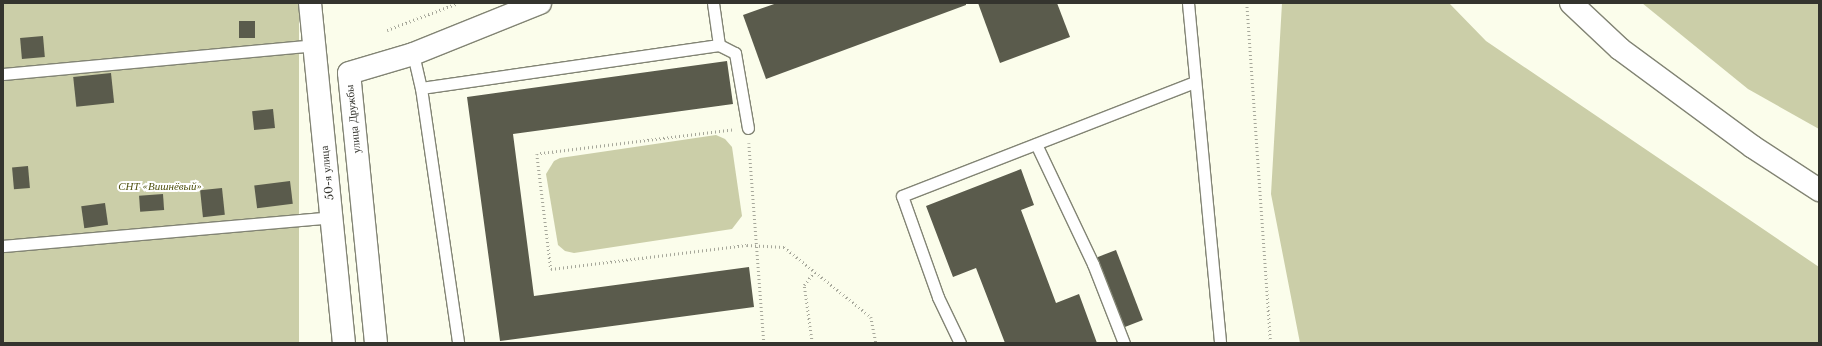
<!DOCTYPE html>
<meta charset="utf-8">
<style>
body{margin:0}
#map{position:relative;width:1822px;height:346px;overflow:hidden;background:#fbfdeb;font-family:"Libre Baskerville",serif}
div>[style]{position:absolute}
.green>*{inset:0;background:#cbcea8;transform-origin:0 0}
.building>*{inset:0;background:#5a5b4c;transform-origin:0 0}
.path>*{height:2.5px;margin-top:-1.25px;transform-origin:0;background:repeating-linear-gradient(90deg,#a7a89b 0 1px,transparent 0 4px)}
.roads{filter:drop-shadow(1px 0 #828474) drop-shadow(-1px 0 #828474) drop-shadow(0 1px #828474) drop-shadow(0 -1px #828474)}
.service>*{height:11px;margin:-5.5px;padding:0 5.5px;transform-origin:5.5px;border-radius:5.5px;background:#fff}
.minor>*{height:22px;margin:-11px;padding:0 11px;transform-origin:11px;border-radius:11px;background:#fff}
.tertiary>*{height:22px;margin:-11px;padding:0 11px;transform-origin:11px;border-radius:11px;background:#fff}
span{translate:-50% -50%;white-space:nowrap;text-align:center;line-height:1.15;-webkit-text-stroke:4px #fff;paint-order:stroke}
.street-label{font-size:11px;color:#34342e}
.park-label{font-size:11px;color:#515312;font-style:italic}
.frame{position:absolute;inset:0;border:4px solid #34342e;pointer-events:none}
</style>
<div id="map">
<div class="green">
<div style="left:3px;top:3px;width:296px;height:340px"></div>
<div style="clip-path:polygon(1282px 3px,1449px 3px,1486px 41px,1819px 267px,1819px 343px,1300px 343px,1271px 194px)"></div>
<div style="clip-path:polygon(1642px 3px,1819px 3px,1819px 129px,1748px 89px)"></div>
<div style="clip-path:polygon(716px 135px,725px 139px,732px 147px,742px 216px,732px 229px,574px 253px,565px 251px,558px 245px,546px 174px,554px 161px,560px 158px)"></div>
</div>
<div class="building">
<div style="clip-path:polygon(777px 3px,966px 3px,966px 5px,766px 79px,743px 15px)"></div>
<div style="clip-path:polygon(978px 3px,1057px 3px,1070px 37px,1000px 63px)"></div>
<div style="left:239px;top:21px;width:16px;height:17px"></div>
<div style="left:43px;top:36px;width:21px;height:23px;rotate:85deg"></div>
<div style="clip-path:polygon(727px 61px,733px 104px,513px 134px,534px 296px,749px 267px,754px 307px,500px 341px,467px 97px)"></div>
<div style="left:111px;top:73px;width:30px;height:38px;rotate:84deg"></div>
<div style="left:273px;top:109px;width:19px;height:21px;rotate:84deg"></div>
<div style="left:28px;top:166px;width:22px;height:16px;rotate:85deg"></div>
<div style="clip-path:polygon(1021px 169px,1034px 205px,1021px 210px,1056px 303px,1079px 294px,1097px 343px,1005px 343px,976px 268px,953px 277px,926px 206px)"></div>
<div style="left:290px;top:181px;width:23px;height:36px;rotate:83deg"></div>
<div style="left:222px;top:188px;width:27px;height:22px;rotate:84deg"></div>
<div style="left:163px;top:194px;width:16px;height:24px;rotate:86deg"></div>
<div style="left:105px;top:203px;width:22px;height:24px;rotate:82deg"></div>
<div style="left:1116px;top:250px;width:75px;height:20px;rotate:69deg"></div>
</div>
<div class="path">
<div style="left:1247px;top:3px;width:341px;rotate:86deg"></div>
<div style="left:387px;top:30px;width:76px;rotate:-20.8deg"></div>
<div style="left:732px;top:130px;width:196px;rotate:173deg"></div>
<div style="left:537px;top:154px;width:116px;rotate:83.1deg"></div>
<div style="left:551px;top:269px;width:197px;rotate:-7deg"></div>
<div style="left:747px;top:245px;width:37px;rotate:3deg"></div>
<div style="left:784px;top:247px;width:112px;rotate:38.8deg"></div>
<div style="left:871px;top:317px;width:26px;rotate:79deg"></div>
<div style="left:749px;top:143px;width:201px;rotate:85.7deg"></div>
<div style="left:812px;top:343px;width:59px;rotate:-97.9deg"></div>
<div style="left:804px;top:285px;width:16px;rotate:-52deg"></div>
</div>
<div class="roads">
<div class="service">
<div style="left:713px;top:3px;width:42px;rotate:81.9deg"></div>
<div style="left:719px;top:45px;width:18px;rotate:27deg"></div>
<div style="left:735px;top:53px;width:76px;rotate:80.2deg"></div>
<div style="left:1188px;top:3px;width:342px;rotate:84.6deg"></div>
<div style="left:413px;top:54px;width:35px;rotate:77deg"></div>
<div style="left:421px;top:88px;width:258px;rotate:81.7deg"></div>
<div style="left:3px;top:74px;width:312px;rotate:-5.3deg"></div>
<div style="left:421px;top:88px;width:301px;rotate:-8.2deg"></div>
<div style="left:1036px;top:144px;width:133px;rotate:64.6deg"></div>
<div style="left:1093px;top:264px;width:85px;rotate:68.6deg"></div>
<div style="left:3px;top:246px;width:330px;rotate:-5deg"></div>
<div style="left:960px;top:343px;width:51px;rotate:-115.6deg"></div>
<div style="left:938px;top:297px;width:107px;rotate:-109.6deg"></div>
<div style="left:902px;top:196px;width:313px;rotate:-21.3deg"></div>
</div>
<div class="minor">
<div style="left:310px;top:3px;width:342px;rotate:84.3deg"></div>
<div style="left:376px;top:343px;width:271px;rotate:-95.7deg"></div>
<div style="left:349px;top:73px;width:67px;rotate:-16.5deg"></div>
<div style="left:413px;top:54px;width:137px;rotate:-21.9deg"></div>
</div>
<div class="tertiary">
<div style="left:1571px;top:3px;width:67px;rotate:43.2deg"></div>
<div style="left:1620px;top:49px;width:165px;rotate:36.4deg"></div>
<div style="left:1753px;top:147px;width:79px;rotate:33.1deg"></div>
</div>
</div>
<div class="street-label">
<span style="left:353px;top:119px;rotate:-96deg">улица Дружбы</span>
<span style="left:327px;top:173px;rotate:-96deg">50-я улица</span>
</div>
<div class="park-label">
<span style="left:160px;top:186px">СНТ «Вишнёвый»</span>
</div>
<div class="frame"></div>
</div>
